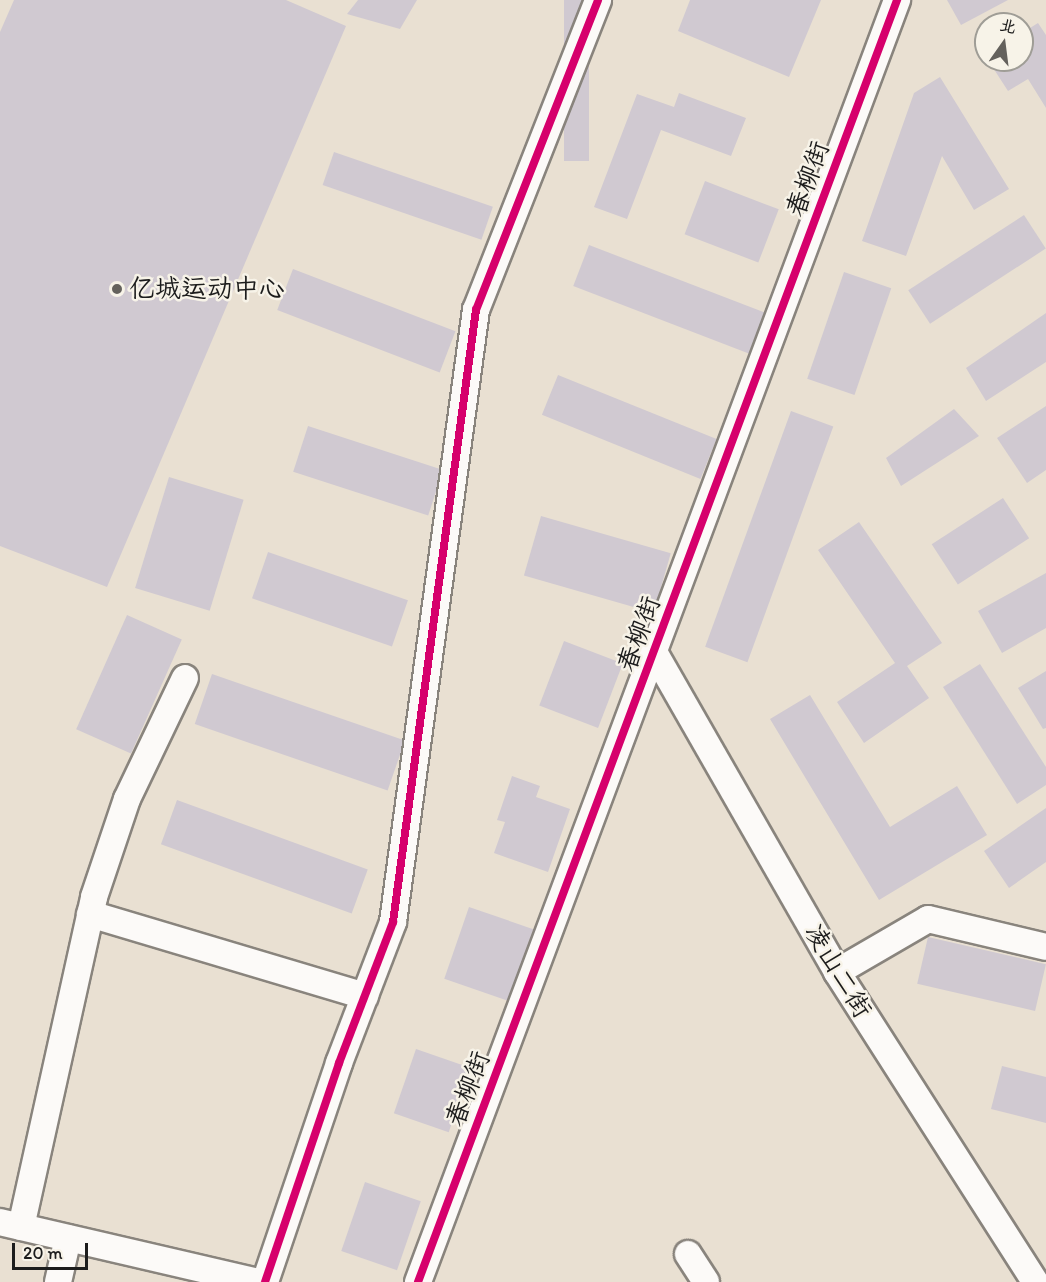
<!DOCTYPE html>
<meta charset="utf-8">
<style>
body{margin:0}
#map{position:relative;width:1046px;height:1282px;overflow:hidden;background:#e9e0d2;font-family:Itim,"LXGW WenKai TC",sans-serif}
div>[style]{position:absolute}
.building>*{inset:0;background:#d0c9d1;transform-origin:0 0}
.roads{filter:drop-shadow(2px 0 #89847d) drop-shadow(-2px 0 #89847d) drop-shadow(0 2px #89847d) drop-shadow(0 -2px #89847d)}
.minor>*{height:26px;margin:-13px;padding:0 13px;transform-origin:13px;border-radius:13px;background:#fcfaf8}
.cycleway>*{height:8px;margin:-4px;padding:0 4px;transform-origin:4px;border-radius:4px;background:#d6006c}
.dots>*{width:16px;height:16px;translate:-50% -50%;box-sizing:border-box;border:3px solid #f7f3e8;border-radius:50%}
span{translate:-50% -50%;white-space:nowrap;text-align:center;line-height:1.15;-webkit-text-stroke:5px #f7f3e8;paint-order:stroke}
.street-label{font-size:26px;color:#1c1c1c}
.poi-label{font-size:26px;color:#1c1c1c}
.left{translate:0 -50%;text-align:left}
.north{position:absolute;left:974px;top:12px;width:60px;height:60px;box-sizing:border-box;background:#f7f3e8;border:2px solid #9f9d96;border-radius:50%;rotate:14deg;font-size:16px;font-weight:700;line-height:24px;text-align:center;color:#1c1c1c}
.north::after{content:'';display:block;margin:auto;width:21px;height:27px;background:#64615c;clip-path:polygon(50% 0,100% 100%,50% 72%,0 100%)}
.scale{position:absolute;left:12px;top:1243px;width:76px;height:27px;box-sizing:border-box;border:3px solid #1c1c1c;border-top:0;padding-left:8px;font-size:18px;line-height:21px;white-space:nowrap;color:#1c1c1c;-webkit-text-stroke:4px #f7f3e8;paint-order:stroke}
</style>
<div id="map">
<div class="building">
<div style="clip-path:polygon(14px 0,286px 0,346px 26px,107px 587px,0 546px,0 32px)"></div>
<div style="clip-path:polygon(358px 0,417px 0,400px 29px,347px 14px)"></div>
<div style="left:564px;top:0;width:25px;height:161px"></div>
<div style="clip-path:polygon(690px 0,821px 0,789px 77px,678px 31px)"></div>
<div style="clip-path:polygon(947px 0,1008px 0,961px 25px)"></div>
<div style="clip-path:polygon(1038px 23px,1046px 35px,1046px 108px,1028px 79px,1008px 91px,988px 60px,1022px 60px,1022px 33px)"></div>
<div style="clip-path:polygon(940px 77px,1009px 189px,974px 210px,942px 156px,906px 256px,862px 241px,914px 93px)"></div>
<div style="clip-path:polygon(679px 93px,746px 118px,731px 156px,661px 130px,627px 219px,594px 207px,637px 94px,674px 107px)"></div>
<div style="left:334px;top:152px;width:168px;height:35px;rotate:19deg"></div>
<div style="left:705px;top:181px;width:79px;height:57px;rotate:21deg"></div>
<div style="left:1024px;top:215px;width:40px;height:138px;rotate:57deg"></div>
<div style="left:589px;top:245px;width:188px;height:44px;rotate:21deg"></div>
<div style="left:293px;top:269px;width:174px;height:44px;rotate:21deg"></div>
<div style="left:844px;top:272px;width:50px;height:113px;rotate:19deg"></div>
<div style="clip-path:polygon(1046px 313px,1046px 362px,986px 401px,966px 368px)"></div>
<div style="left:558px;top:375px;width:171px;height:43px;rotate:22deg"></div>
<div style="clip-path:polygon(1046px 406px,1046px 470px,1027px 483px,997px 438px)"></div>
<div style="clip-path:polygon(954px 409px,979px 436px,901px 486px,886px 458px)"></div>
<div style="left:791px;top:411px;width:45px;height:251px;rotate:20deg"></div>
<div style="left:308px;top:426px;width:142px;height:48px;rotate:18deg"></div>
<div style="left:169px;top:477px;width:78px;height:116px;rotate:17deg"></div>
<div style="left:1003px;top:498px;width:48px;height:85px;rotate:57deg"></div>
<div style="left:541px;top:516px;width:135px;height:62px;rotate:16deg"></div>
<div style="clip-path:polygon(859px 522px,942px 643px,907px 666px,929px 698px,864px 743px,837px 702px,895px 663px,818px 550px)"></div>
<div style="left:268px;top:552px;width:148px;height:49px;rotate:19deg"></div>
<div style="clip-path:polygon(1046px 573px,1046px 628px,1002px 653px,978px 611px)"></div>
<div style="left:127px;top:615px;width:60px;height:125px;rotate:24deg"></div>
<div style="left:564px;top:641px;width:63px;height:69px;rotate:21deg"></div>
<div style="clip-path:polygon(980px 664px,1046px 767px,1046px 785px,1017px 804px,943px 687px)"></div>
<div style="clip-path:polygon(1046px 671px,1046px 728px,1043px 729px,1018px 688px)"></div>
<div style="left:212px;top:674px;width:204px;height:53px;rotate:19deg"></div>
<div style="clip-path:polygon(810px 695px,890px 827px,957px 786px,987px 835px,879px 900px,770px 719px)"></div>
<div style="clip-path:polygon(512px 776px,540px 786px,536px 797px,570px 809px,548px 872px,494px 853px,505px 822px,497px 820px)"></div>
<div style="left:177px;top:800px;width:203px;height:47px;rotate:20deg"></div>
<div style="clip-path:polygon(1046px 808px,1046px 862px,1009px 888px,984px 851px)"></div>
<div style="left:469px;top:907px;width:68px;height:76px;rotate:19deg"></div>
<div style="left:928px;top:937px;width:121px;height:48px;rotate:13deg"></div>
<div style="left:416px;top:1049px;width:58px;height:68px;rotate:19deg"></div>
<div style="clip-path:polygon(1002px 1066px,1046px 1077px,1046px 1123px,991px 1109px)"></div>
<div style="left:365px;top:1182px;width:59px;height:73px;rotate:19deg"></div>
</div>
<div class="roads">
<div class="minor">
<div style="left:654px;top:652px;width:369px;rotate:60.2deg"></div>
<div style="left:837px;top:972px;width:368px;rotate:57.4deg"></div>
<div style="left:90px;top:914px;width:287px;rotate:16.6deg"></div>
<div style="left:837px;top:972px;width:105px;rotate:-30.2deg"></div>
<div style="left:928px;top:919px;width:121px;rotate:13.3deg"></div>
<div style="left:0;top:1222px;width:264px;rotate:13.1deg"></div>
<div style="left:21px;top:1227px;width:338px;rotate:-77.5deg"></div>
<div style="left:94px;top:897px;width:103px;rotate:-71.4deg"></div>
<div style="left:127px;top:799px;width:134px;rotate:-64.4deg"></div>
<div style="left:688px;top:1254px;width:33px;rotate:57deg"></div>
<div style="left:58px;top:1282px;width:45px;rotate:-77.2deg"></div>
<div style="left:265px;top:1282px;width:231px;rotate:-71.3deg"></div>
<div style="left:339px;top:1063px;width:151px;rotate:-69deg"></div>
<div style="left:393px;top:922px;width:618px;rotate:-82.28deg"></div>
<div style="left:476px;top:310px;width:333px;rotate:-68.5deg"></div>
<div style="left:418px;top:1282px;width:1369px;rotate:-69.51deg"></div>
</div>
</div>
<div class="cycleway">
<div style="left:265px;top:1282px;width:231px;rotate:-71.3deg"></div>
<div style="left:339px;top:1063px;width:151px;rotate:-69deg"></div>
<div style="left:393px;top:922px;width:618px;rotate:-82.28deg"></div>
<div style="left:476px;top:310px;width:333px;rotate:-68.5deg"></div>
<div style="left:418px;top:1282px;width:1369px;rotate:-69.51deg"></div>
</div>
<div class="dots">
<div style="left:117px;top:289px;background:#64615c"></div>
</div>
<div class="street-label">
<span style="left:808px;top:179px;rotate:-70deg">春柳街</span>
<span style="left:639px;top:634px;rotate:-70deg">春柳街</span>
<span style="left:838px;top:971px;rotate:59deg">凌山二街</span>
<span style="left:468px;top:1089px;rotate:-69deg">春柳街</span>
</div>
<div class="poi-label">
<span class="left" style="left:129px;top:289px">亿城运动中心</span>
</div>
<div class="north">北</div>
<div class="scale">20 m</div>
</div>
